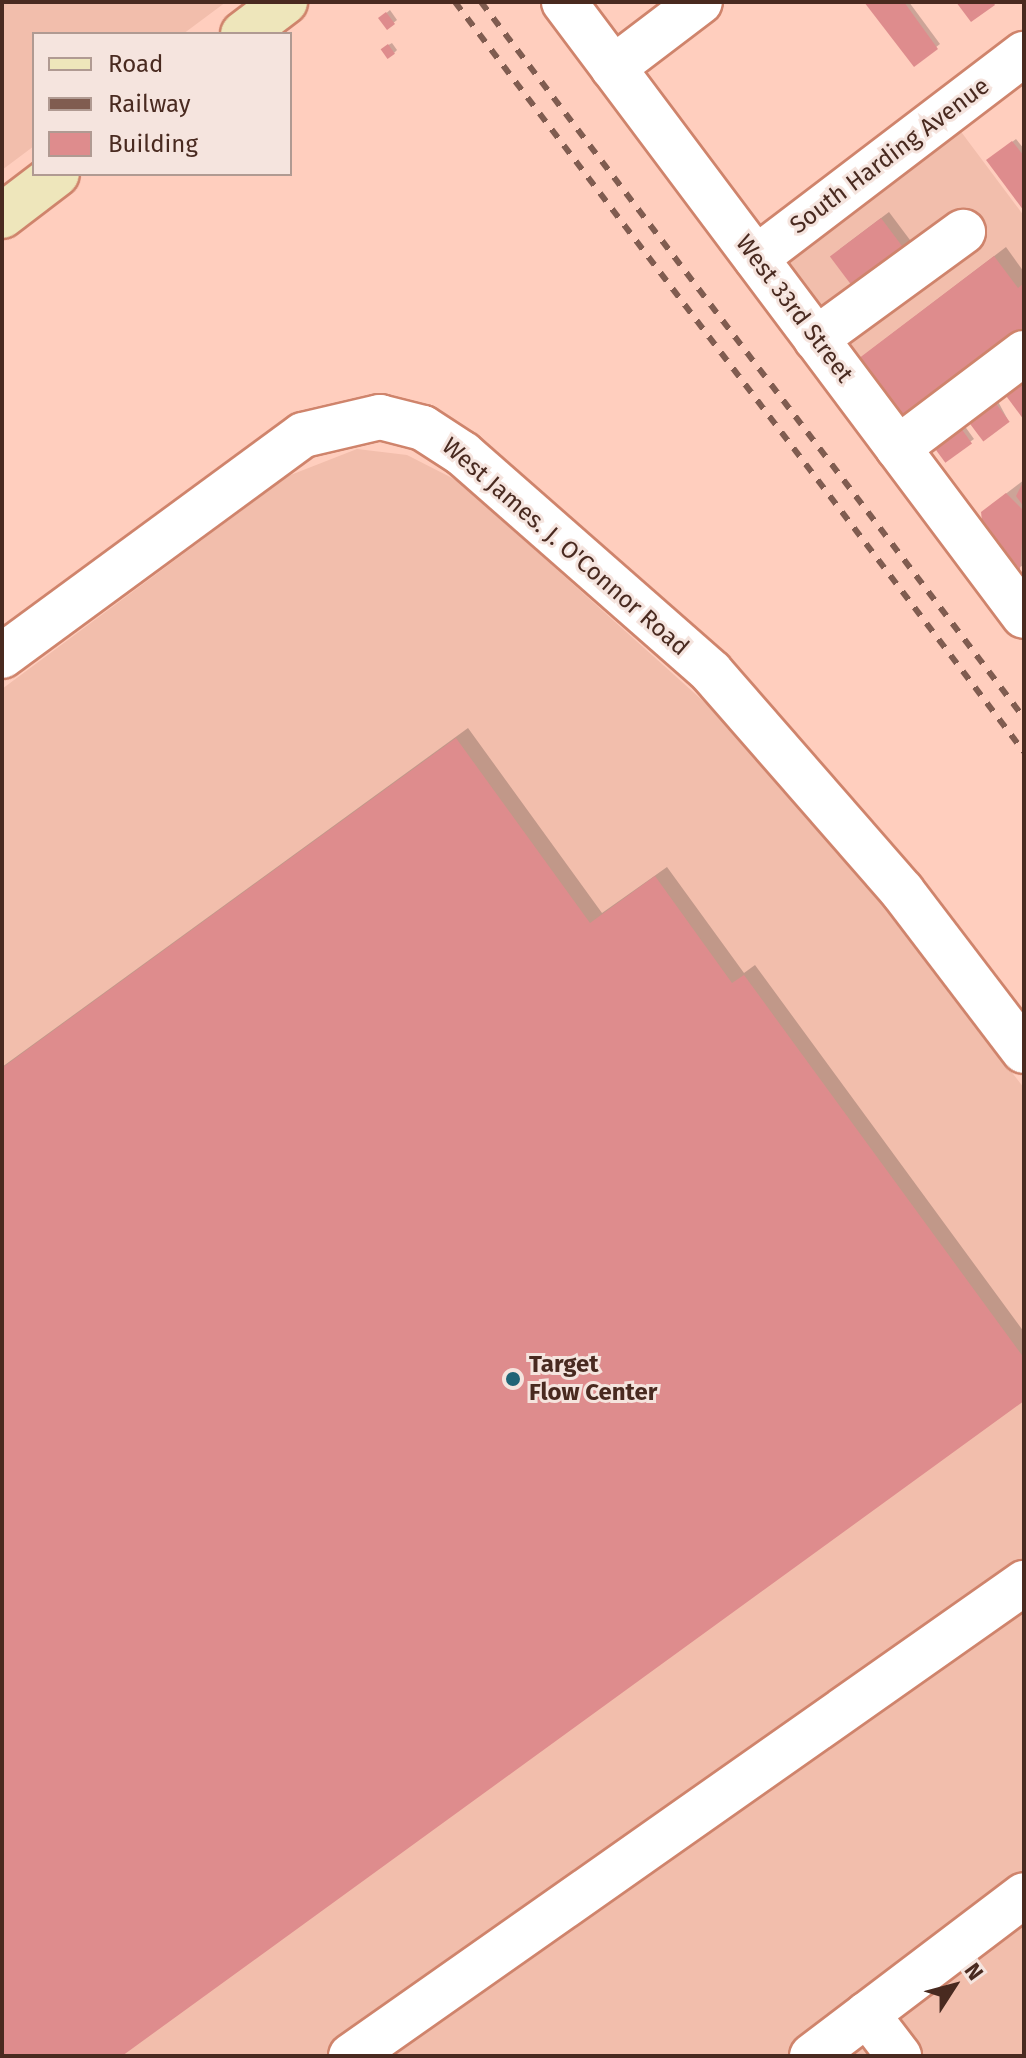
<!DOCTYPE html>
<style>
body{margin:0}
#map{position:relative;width:1026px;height:2058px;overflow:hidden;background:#ffcebe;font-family:"Fira Sans",sans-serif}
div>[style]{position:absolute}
.built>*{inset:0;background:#f2beac}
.shadow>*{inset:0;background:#0003}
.building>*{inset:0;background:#de8c8d;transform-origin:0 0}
.roads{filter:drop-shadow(2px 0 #cf846c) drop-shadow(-2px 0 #cf846c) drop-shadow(0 2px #cf846c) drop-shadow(0 -2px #cf846c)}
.minor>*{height:44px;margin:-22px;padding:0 22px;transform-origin:22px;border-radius:22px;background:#fff}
.major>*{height:44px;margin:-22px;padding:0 22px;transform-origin:22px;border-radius:22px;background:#eee6bb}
.rail>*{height:6px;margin-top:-3px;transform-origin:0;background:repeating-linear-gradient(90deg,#805c50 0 10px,transparent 0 20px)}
.dots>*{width:22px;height:22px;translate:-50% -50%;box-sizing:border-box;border:4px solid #f5e4de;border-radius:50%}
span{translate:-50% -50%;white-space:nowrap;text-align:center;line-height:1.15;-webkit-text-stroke:6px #f5e4de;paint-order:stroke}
.street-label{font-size:24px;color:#492a20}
.poi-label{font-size:24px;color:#492a20;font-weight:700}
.left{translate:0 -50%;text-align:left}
.frame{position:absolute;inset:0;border:4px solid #492a20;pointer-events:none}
.legend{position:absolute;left:32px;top:32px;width:260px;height:144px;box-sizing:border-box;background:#f5e4de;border:2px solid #b09a92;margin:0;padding:10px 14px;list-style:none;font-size:24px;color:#492a20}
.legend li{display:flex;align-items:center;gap:16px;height:40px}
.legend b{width:40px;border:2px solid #b09a92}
.north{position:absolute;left:914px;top:1946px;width:80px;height:80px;-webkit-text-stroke:6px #f5e4de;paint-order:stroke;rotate:54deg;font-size:22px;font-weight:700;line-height:32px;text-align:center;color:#492a20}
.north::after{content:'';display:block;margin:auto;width:28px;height:36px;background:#492a20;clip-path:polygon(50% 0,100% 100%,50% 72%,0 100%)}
</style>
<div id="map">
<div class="built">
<div style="clip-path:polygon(2px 2px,226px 2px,183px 34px,34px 34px,34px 146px,2px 170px)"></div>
<div style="clip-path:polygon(959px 129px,1024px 216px,1024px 353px,908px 441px,777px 265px)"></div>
<div style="clip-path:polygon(357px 449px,407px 455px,458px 481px,731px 726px,842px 854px,1024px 1088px,1024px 2056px,2px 2056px,2px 689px,288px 476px)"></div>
</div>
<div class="shadow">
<div style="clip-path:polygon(866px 2px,909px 2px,940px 44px,914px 64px)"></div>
<div style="clip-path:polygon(390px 10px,397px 20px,388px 27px,384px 15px)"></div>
<div style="clip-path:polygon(392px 43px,397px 50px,394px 53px,385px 47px)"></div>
<div style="clip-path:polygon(1016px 139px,1024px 149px,1024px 208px,991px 158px)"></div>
<div style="clip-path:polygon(889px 212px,913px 244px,905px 251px,840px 249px)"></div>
<div style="clip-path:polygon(1006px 247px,1024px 272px,1024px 333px,872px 349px)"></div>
<div style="clip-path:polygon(995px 396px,1008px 420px,970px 414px)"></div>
<div style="clip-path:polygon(959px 418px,974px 439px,946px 459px)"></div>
<div style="clip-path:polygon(1024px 480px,1024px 565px,1020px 567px,984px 520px,991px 505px)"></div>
<div style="clip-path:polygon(468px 728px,602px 913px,667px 867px,744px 973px,755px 965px,1024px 1332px,1024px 1398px,118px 2056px,2px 2056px,2px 1067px)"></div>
</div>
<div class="building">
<div style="clip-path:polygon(864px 2px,904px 2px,938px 49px,914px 67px)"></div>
<div style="clip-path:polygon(956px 2px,993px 2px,995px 5px,971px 22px)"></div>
<div style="left:386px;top:12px;width:15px;height:10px;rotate:53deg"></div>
<div style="left:388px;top:44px;width:12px;height:9px;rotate:55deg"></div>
<div style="clip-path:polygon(1012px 141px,1024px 156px,1024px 211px,986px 160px)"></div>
<div style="left:881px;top:218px;width:44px;height:64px;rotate:53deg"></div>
<div style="clip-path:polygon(994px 256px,1018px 288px,1024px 283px,1024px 335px,907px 423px,858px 359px)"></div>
<div style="clip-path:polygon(1024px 372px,1024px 420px,1001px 389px)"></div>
<div style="left:991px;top:397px;width:31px;height:33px;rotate:53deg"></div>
<div style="left:955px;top:420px;width:29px;height:33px;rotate:54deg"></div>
<div style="clip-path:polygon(1024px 480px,1024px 507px,1016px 496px)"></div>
<div style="clip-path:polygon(1006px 493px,1024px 511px,1020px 570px,982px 521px,981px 512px)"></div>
<div style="clip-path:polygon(456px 738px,590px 923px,655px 876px,732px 983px,744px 975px,1024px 1358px,1024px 1401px,122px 2056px,2px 2056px,2px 1068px)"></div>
</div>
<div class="roads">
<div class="minor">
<div style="left:564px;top:2px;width:767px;rotate:53.16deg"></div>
<div style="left:613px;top:68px;width:109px;rotate:-37.2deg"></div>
<div style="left:756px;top:258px;width:337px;rotate:-37.3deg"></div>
<div style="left:816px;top:339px;width:182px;rotate:-36.1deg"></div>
<div style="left:898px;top:448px;width:158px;rotate:-37deg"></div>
<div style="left:2px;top:656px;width:373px;rotate:-36.3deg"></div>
<div style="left:303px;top:435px;width:79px;rotate:-13.2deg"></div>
<div style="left:380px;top:417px;width:44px;rotate:14.3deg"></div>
<div style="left:423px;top:428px;width:48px;rotate:33deg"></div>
<div style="left:463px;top:454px;width:330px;rotate:41.3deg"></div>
<div style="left:711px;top:672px;width:291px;rotate:48.9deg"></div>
<div style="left:902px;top:891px;width:201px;rotate:52.7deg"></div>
<div style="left:867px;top:2014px;width:53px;rotate:52.7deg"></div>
<div style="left:351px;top:2056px;width:823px;rotate:-35.1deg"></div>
<div style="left:812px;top:2056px;width:266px;rotate:-37.2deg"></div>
</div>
<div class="major">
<div style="left:243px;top:34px;width:53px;rotate:-37.3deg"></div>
<div style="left:2px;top:216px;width:69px;rotate:-37.4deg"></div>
</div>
</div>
<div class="rail">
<div style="left:455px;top:2px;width:941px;rotate:52.81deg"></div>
<div style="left:481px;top:2px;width:899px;rotate:52.82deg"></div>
</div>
<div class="dots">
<div style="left:513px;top:1379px;background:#206476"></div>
</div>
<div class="street-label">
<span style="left:890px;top:156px;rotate:-37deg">South Harding Avenue</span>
<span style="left:794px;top:309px;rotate:53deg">West 33rd Street</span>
<span style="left:565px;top:547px;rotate:41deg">West James. J. O'Connor Road</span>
</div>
<div class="poi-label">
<span class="left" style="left:529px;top:1379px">Target<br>Flow Center</span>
</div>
<div class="frame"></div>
<ul class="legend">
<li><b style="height:10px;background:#eee6bb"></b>Road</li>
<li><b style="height:10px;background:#805c50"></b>Railway</li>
<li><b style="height:22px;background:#de8c8d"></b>Building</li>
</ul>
<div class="north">N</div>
</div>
